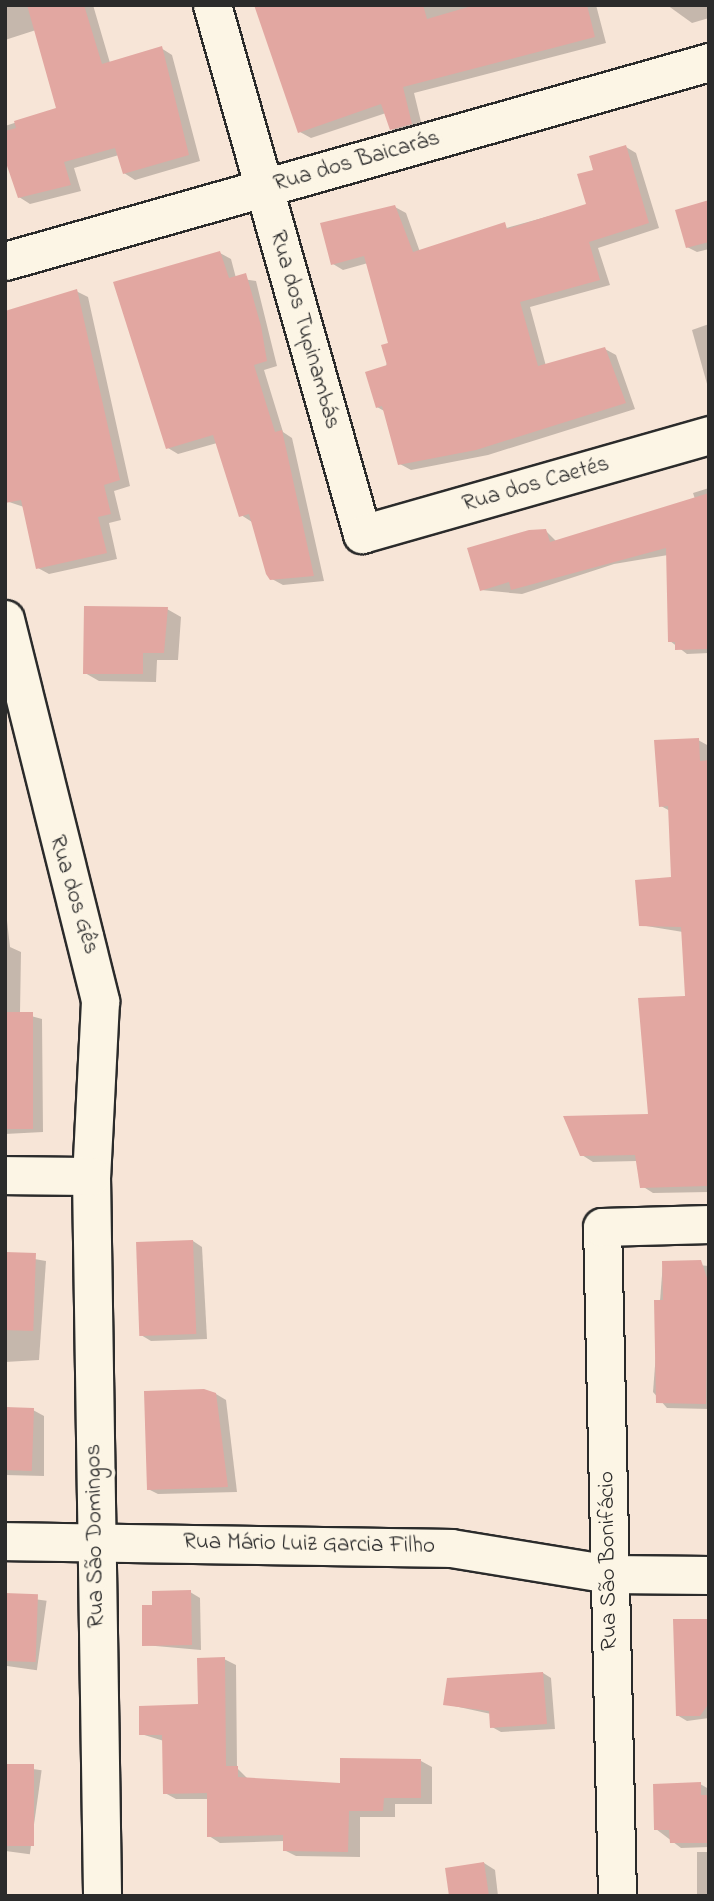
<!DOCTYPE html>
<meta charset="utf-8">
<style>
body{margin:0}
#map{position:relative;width:714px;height:1901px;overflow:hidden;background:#f7e5d7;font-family:"Indie Flower",sans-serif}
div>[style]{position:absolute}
.shadow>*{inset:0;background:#0003;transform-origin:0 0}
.building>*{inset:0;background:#e2a7a1;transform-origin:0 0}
.roads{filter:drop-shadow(2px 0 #2b2b2b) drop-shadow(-2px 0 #2b2b2b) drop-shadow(0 2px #2b2b2b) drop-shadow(0 -2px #2b2b2b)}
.minor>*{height:37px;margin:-18.5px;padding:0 18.5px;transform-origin:18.5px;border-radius:18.5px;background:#fcf5e5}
span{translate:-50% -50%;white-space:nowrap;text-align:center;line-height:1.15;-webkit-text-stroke:7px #fcf5e5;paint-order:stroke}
.street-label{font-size:23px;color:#2b2b2b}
.frame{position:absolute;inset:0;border:7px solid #2b2b2b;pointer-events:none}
</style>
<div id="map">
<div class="shadow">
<div style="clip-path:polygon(5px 5px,93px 5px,110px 63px,161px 48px,172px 55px,200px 161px,135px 180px,124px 173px,119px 155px,74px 168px,81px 191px,30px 204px,19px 197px,5px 154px,5px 126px,58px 109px,36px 30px,5px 40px)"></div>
<div style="clip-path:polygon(422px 5px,596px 5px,606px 43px,414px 93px,423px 130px,404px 136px,392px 129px,386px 113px,311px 138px,300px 132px)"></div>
<div style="clip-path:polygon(667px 5px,709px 5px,709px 18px,692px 23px)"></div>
<div style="clip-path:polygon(626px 147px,636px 153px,659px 228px,598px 248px,610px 285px,530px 307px,546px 366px,605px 349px,616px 355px,635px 409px,488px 455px,411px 470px,400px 464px,386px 412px,377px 407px,391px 344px,368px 263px,343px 270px,333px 264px,395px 207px,406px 213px,420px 252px,589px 205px,595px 171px)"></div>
<div style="clip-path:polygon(709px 202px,709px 249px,697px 252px,687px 247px)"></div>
<div style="clip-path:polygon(220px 253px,231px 259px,236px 278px,256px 281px,277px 366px,264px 370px,283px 432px,292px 438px,324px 581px,283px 585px,272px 579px,252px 522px,241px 515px,217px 443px,178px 454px,168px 448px)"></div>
<div style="clip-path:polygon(76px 291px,88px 297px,130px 486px,114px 491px,121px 520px,109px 523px,117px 559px,49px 574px,38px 568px,24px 507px,9px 502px)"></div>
<div style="clip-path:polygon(709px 324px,709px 391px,692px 330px)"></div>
<div style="clip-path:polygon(709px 488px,709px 653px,687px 654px,670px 641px,668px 555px,614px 564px,522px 594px,481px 590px,546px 531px,557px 542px,695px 499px,693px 493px)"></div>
<div style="clip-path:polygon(167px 609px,181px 617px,178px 660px,157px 660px,156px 682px,99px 681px,85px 673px)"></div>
<div style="clip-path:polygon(698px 740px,709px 746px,709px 1192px,653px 1193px,642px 1186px,637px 1161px,593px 1162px,582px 1155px,649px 1116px,687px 998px,683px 932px,640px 925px,673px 879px,670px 811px,661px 806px)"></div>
<div style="clip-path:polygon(5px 903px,10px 947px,21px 952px,20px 1013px,42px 1019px,43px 1132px,5px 1134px)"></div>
<div style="clip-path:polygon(193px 1241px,202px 1247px,207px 1339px,151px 1341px,141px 1335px)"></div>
<div style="clip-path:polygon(5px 1254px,46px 1261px,39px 1360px,5px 1362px)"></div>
<div style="clip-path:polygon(663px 1262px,709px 1266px,709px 1409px,667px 1408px,653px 1392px)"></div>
<div style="clip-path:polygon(216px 1394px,226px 1400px,237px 1492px,158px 1494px,148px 1489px)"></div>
<div style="clip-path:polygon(33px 1410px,44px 1416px,44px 1476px,5px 1475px,5px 1421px)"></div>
<div style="clip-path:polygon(190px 1592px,200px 1598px,201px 1650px,144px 1645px,154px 1606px)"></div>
<div style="left:5px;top:1595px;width:42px;height:70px;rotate:8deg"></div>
<div style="clip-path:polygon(709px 1622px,709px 1718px,687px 1721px,677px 1715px)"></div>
<div style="clip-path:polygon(224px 1659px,236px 1665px,237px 1768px,249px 1780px,342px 1785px,421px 1761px,432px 1767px,432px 1804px,395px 1804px,395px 1817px,360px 1817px,360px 1857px,296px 1856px,284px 1850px,284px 1841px,220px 1843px,209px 1836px,209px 1799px,176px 1799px,165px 1793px,164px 1741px,141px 1734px,200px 1706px)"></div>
<div style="clip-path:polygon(543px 1673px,551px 1678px,555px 1729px,501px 1732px,492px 1727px,491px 1714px,445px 1704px)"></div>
<div style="left:5px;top:1765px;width:37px;height:85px;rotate:8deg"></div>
<div style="clip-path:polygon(700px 1784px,709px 1789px,709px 1847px,681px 1848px,656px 1829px)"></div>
<div style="left:697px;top:1852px;width:12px;height:44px"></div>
<div style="clip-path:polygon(484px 1863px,495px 1870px,498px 1896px,451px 1896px)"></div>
</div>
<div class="building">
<div style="clip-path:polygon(27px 5px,84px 5px,102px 64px,162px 46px,189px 155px,123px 174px,115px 148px,64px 162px,71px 185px,18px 198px,5px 160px,5px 131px,16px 128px,14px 121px,56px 108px)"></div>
<div style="clip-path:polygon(254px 5px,423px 5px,427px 19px,475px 5px,587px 5px,595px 37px,403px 87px,412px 124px,390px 130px,381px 104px,298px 133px)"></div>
<div style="clip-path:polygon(626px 145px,649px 223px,589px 242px,600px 280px,520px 302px,538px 366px,605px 347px,626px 403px,476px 450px,398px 465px,382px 406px,376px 408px,365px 372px,387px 365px,381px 345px,388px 343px,364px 256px,331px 265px,320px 223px,395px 205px,413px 252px,505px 222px,507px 229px,586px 204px,577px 174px,593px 170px,589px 156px)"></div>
<div style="clip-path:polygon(709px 200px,709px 242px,686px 248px,675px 210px)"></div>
<div style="clip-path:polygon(220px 251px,229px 278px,246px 273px,261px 326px,267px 361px,254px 365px,275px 432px,282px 430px,314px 576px,270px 580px,266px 574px,249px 514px,239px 517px,213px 435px,166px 449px,113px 282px)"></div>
<div style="clip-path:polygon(77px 289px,120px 480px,104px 485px,111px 514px,98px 517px,107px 553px,36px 569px,21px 500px,5px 503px,5px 311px)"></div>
<div style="clip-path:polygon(709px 493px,709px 649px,675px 650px,675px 642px,668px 642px,666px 548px,511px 590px,509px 582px,480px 591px,467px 548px,529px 530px,546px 529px,550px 542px)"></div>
<div style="clip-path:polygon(84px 606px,168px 607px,164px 653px,143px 653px,143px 674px,83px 674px)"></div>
<div style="clip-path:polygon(699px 738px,700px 761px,709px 760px,707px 1186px,640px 1188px,635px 1155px,580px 1156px,563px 1116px,648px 1114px,638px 998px,685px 996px,681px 927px,639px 926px,635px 880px,671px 877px,668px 806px,659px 807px,654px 740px)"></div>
<div style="left:5px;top:1012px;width:28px;height:117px"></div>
<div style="left:193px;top:1240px;width:94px;height:57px;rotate:88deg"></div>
<div style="left:5px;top:1252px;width:31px;height:78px;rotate:2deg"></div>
<div style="clip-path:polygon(701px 1260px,708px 1281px,706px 1404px,656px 1403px,654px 1300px,663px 1300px,662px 1261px)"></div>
<div style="clip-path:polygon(204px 1389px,216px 1393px,228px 1487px,147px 1490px,144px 1391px)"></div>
<div style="left:5px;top:1407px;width:29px;height:63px;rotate:2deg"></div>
<div style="clip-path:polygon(191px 1590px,192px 1645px,142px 1646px,142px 1605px,152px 1605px,152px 1591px)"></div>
<div style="left:5px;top:1593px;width:33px;height:68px;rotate:2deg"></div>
<div style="clip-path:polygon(673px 1619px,709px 1619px,709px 1703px,700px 1716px,676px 1716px)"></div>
<div style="clip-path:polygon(225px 1657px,226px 1766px,238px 1766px,238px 1777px,340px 1783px,340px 1758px,421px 1759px,421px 1798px,384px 1798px,383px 1811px,349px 1811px,348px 1852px,283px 1851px,283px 1835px,207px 1837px,207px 1793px,163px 1794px,162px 1735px,139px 1735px,139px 1706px,198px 1704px,197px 1658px)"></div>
<div style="clip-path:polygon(543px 1672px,547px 1724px,490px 1728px,489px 1711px,443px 1705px,447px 1678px)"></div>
<div style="left:5px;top:1764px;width:29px;height:82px"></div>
<div style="clip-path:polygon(701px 1782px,701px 1795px,709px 1795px,709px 1843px,670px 1843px,669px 1830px,654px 1830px,653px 1784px)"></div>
<div style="clip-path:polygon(484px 1862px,489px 1896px,449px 1896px,445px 1868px)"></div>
</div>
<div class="roads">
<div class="minor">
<div style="left:212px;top:5px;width:550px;rotate:74.17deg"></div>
<div style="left:362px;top:534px;width:361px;rotate:-15.9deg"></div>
<div style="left:5px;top:261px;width:732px;rotate:-15.78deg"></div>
<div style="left:5px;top:619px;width:394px;rotate:76deg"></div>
<div style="left:100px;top:1001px;width:175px;rotate:92.9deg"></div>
<div style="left:91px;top:1176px;width:720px;rotate:89.12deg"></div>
<div style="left:5px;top:1175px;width:86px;rotate:0.7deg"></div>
<div style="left:5px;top:1541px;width:446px;rotate:0.9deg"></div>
<div style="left:451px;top:1548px;width:161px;rotate:9.3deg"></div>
<div style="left:610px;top:1574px;width:99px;rotate:0.6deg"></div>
<div style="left:617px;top:1896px;width:669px;rotate:-91.28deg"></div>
<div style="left:602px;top:1227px;width:107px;rotate:-1.6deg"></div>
</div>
</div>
<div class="street-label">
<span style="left:357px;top:162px;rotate:-16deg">Rua dos Baicarás</span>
<span style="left:304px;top:330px;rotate:74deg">Rua dos Tupinambás</span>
<span style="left:536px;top:485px;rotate:-16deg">Rua dos Caetés</span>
<span style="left:73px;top:895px;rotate:73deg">Rua dos Gês</span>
<span style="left:96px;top:1536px;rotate:-91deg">Rua São Domingos</span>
<span style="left:309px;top:1545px;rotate:1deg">Rua Mário Luiz Garcia Filho</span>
<span style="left:609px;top:1561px;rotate:-91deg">Rua São Bonifácio</span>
</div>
<div class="frame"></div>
</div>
